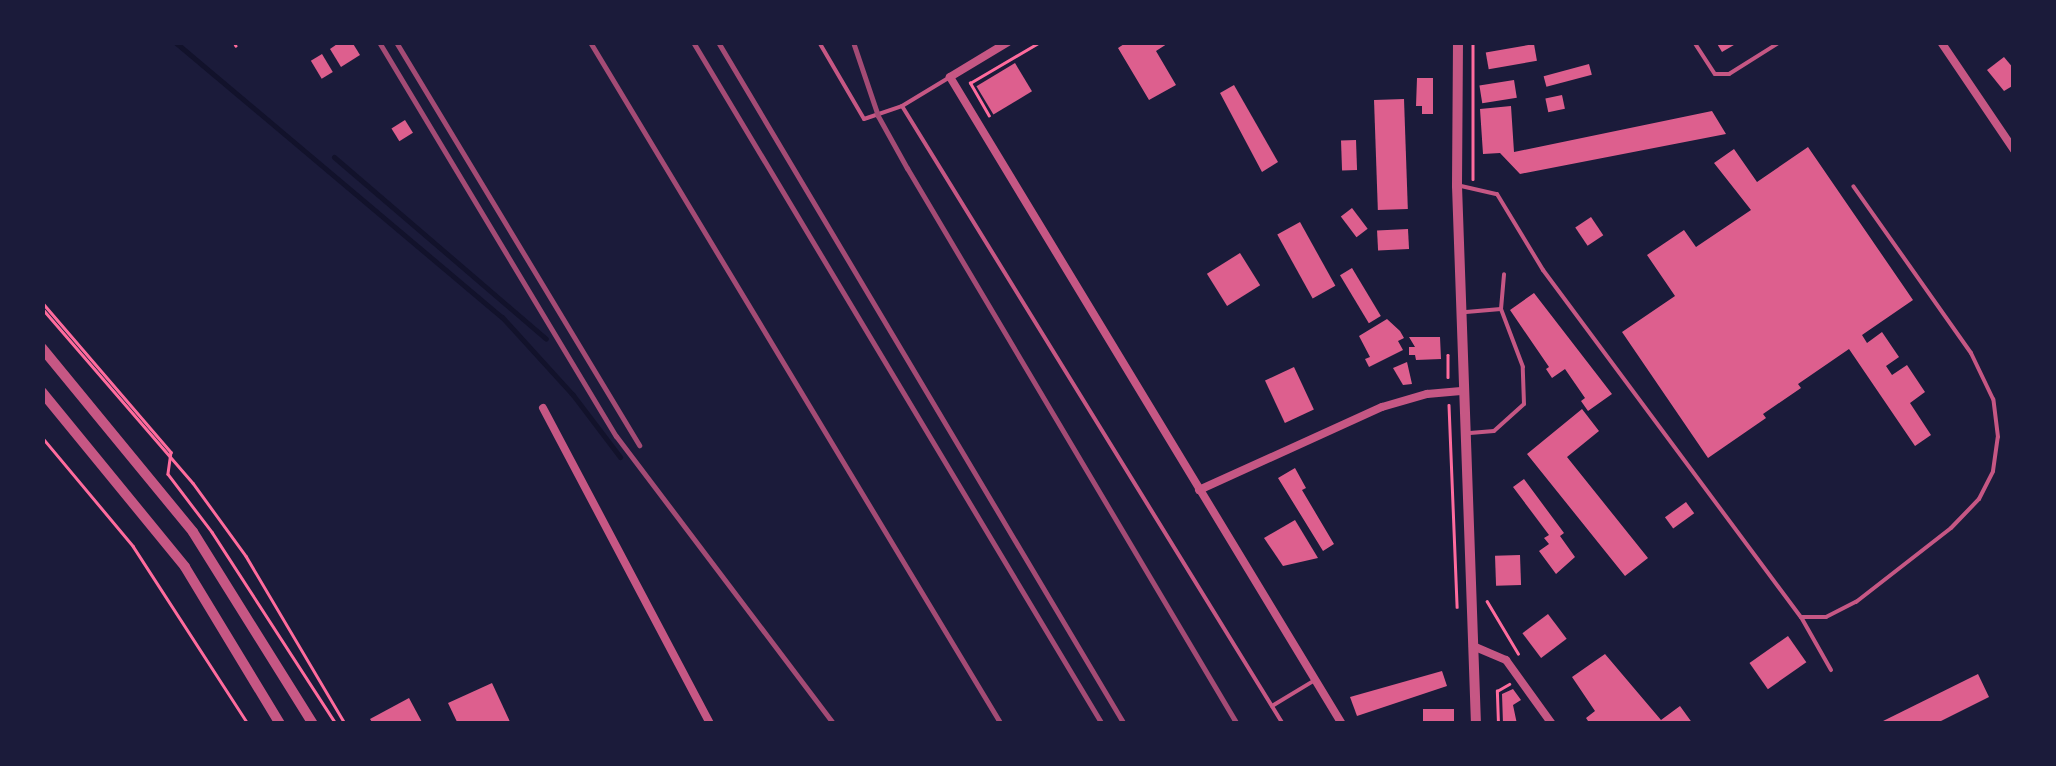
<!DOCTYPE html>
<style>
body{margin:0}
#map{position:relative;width:2056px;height:766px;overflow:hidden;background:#1b1b3a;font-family:"Times New Roman",serif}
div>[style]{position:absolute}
.stream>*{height:5px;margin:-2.5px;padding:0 2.5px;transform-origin:2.5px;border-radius:2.5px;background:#12122b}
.building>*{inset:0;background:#dd5f8e;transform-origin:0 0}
.path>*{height:2.5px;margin:-1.25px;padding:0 1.25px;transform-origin:1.25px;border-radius:1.25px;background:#ff6b9d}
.service>*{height:4px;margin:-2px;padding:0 2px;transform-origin:2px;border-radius:2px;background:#c65784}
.minor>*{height:8px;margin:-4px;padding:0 4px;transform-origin:4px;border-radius:4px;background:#c65784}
.tertiary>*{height:10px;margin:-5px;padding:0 5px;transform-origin:5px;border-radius:5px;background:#c65784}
.rail>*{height:5px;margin:-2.5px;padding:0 2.5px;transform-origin:2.5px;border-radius:2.5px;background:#a44b75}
span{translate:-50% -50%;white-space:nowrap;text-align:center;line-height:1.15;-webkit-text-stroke:8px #1b1b3a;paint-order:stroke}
.frame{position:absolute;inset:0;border:45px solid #1b1b3a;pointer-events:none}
</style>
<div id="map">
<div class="stream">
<div style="left:175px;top:42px;width:427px;rotate:40.1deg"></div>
<div style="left:502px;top:317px;width:105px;rotate:47.7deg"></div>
<div style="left:573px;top:395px;width:78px;rotate:52.8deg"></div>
<div style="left:334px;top:157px;width:279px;rotate:40.6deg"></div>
</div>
<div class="building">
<div style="clip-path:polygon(340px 42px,352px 42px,360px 55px,341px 67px,330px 49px)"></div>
<div style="clip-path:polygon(1127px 42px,1170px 42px,1156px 51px,1176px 85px,1149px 100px,1118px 48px)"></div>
<div style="clip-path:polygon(1716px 42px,1739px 42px,1722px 52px)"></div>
<div style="left:1534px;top:44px;width:17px;height:49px;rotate:80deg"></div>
<div style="left:322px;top:54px;width:21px;height:13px;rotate:59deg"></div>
<div style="clip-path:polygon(2004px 57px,2014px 69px,2014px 85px,2004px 91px,1987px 70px)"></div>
<div style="left:1015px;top:63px;width:33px;height:45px;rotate:59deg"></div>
<div style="left:1589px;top:64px;width:11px;height:47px;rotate:75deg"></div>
<div style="clip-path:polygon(1417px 78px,1433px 78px,1433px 114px,1422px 114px,1422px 106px,1416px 106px)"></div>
<div style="left:1514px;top:80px;width:18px;height:35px;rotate:81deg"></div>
<div style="clip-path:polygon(1234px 85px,1278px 162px,1262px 172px,1220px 93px)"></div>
<div style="left:1562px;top:95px;width:14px;height:17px;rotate:78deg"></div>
<div style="left:1404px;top:99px;width:110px;height:30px;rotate:88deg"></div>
<div style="clip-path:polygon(1511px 106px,1514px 152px,1712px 111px,1726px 134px,1520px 174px,1500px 153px,1483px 154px,1480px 109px)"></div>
<div style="left:405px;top:120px;width:15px;height:16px;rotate:58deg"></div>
<div style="left:1356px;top:140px;width:30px;height:15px;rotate:88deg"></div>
<div style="clip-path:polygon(1808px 147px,1913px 300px,1862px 335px,1867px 343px,1882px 332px,1899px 357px,1886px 366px,1892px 375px,1907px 365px,1925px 392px,1910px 403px,1931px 435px,1915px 446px,1849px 349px,1798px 384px,1801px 388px,1763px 414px,1766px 418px,1708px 458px,1622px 332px,1675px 296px,1647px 255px,1684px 230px,1696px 247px,1751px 210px,1714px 163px,1734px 149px,1757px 182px)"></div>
<div style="left:1352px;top:208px;width:26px;height:14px;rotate:53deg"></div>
<div style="left:1591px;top:217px;width:22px;height:19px;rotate:56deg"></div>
<div style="left:1300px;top:222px;width:73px;height:26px;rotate:61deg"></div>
<div style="left:1408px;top:229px;width:20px;height:31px;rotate:87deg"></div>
<div style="left:1240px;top:253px;width:38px;height:39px;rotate:58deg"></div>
<div style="left:1352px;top:268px;width:56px;height:14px;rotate:59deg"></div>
<div style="clip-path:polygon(1534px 293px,1612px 394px,1588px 411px,1581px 401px,1585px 398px,1565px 369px,1552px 378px,1546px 369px,1549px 367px,1510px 310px)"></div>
<div style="clip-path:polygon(1387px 319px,1400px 331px,1404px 338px,1398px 341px,1403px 350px,1369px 367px,1365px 359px,1370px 357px,1359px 336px)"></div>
<div style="clip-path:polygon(1409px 337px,1440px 337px,1441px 359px,1416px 360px,1415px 355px,1409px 355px,1409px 347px,1415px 347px)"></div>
<div style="clip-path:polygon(1407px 362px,1412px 384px,1403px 385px,1393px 368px)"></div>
<div style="left:1294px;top:367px;width:47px;height:32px;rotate:65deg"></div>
<div style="clip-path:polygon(1582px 409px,1599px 431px,1567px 457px,1648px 558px,1625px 576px,1527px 454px)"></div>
<div style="clip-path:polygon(1295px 468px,1306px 488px,1302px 490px,1334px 544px,1323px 551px,1278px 478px)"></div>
<div style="clip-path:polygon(1524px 479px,1564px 533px,1560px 536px,1575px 557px,1556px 574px,1539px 551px,1549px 544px,1544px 538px,1549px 535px,1513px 487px)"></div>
<div style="left:1686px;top:502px;width:14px;height:26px;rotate:54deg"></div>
<div style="clip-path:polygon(1295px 520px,1318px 558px,1283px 566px,1264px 538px)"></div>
<div style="left:1520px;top:555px;width:30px;height:25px;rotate:88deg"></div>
<div style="left:1548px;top:614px;width:31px;height:32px;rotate:53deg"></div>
<div style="left:1788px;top:636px;width:32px;height:47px;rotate:55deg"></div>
<div style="clip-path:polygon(1605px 654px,1661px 720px,1680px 706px,1693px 724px,1590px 724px,1586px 718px,1595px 711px,1572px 677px)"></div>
<div style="clip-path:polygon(1442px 671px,1447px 686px,1357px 716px,1350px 697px)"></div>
<div style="clip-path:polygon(1978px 674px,1989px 697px,1935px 724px,1877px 724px)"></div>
<div style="clip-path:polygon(492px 683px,511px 724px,458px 724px,448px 703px)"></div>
<div style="clip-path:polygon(1513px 689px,1521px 700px,1513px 705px,1517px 724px,1503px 724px,1502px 694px)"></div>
<div style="clip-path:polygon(409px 698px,423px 724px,373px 724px,370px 719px)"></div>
<div style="left:1454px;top:709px;width:15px;height:31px;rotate:90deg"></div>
</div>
<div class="path">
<div style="left:234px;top:42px;width:4px;rotate:63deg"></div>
<div style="left:1473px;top:43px;width:136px;rotate:90deg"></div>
<div style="left:989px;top:116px;width:38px;rotate:-120deg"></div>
<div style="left:970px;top:83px;width:81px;rotate:-30.4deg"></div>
<div style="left:42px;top:302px;width:198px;rotate:49.3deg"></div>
<div style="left:171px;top:452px;width:22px;rotate:98deg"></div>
<div style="left:168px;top:474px;width:73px;rotate:52.8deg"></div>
<div style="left:212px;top:532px;width:229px;rotate:57.1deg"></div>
<div style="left:42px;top:308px;width:231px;rotate:49.2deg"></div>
<div style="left:193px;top:483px;width:90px;rotate:54deg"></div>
<div style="left:246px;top:556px;width:193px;rotate:59.4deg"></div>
<div style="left:1448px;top:355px;width:22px;rotate:90deg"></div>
<div style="left:1449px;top:405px;width:202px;rotate:87.7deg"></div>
<div style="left:42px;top:437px;width:142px;rotate:50.1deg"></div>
<div style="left:133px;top:546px;width:212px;rotate:57.1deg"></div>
<div style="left:1487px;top:601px;width:61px;rotate:59.2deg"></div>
<div style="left:1498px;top:724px;width:33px;rotate:-92deg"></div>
<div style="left:1497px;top:691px;width:14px;rotate:-30deg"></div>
</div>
<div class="service">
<div style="left:819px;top:42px;width:89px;rotate:59.7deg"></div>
<div style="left:864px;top:119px;width:40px;rotate:-18.9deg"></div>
<div style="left:1694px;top:42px;width:38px;rotate:57deg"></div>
<div style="left:1715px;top:74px;width:14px"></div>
<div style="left:1729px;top:74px;width:60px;rotate:-32.1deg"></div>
<div style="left:950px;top:77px;width:56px;rotate:148.9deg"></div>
<div style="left:902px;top:106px;width:726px;rotate:58.35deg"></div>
<div style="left:1461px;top:186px;width:37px;rotate:13deg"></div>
<div style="left:1497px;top:194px;width:89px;rotate:58.8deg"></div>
<div style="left:1543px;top:270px;width:432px;rotate:53.4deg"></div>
<div style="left:1801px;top:617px;width:61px;rotate:60.5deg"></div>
<div style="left:1466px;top:312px;width:35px;rotate:-5deg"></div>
<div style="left:1470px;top:433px;width:24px;rotate:-5deg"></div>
<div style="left:1494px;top:431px;width:40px;rotate:-42deg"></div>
<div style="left:1524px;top:404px;width:37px;rotate:-92deg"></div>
<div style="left:1523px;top:367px;width:62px;rotate:-110.8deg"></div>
<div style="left:1501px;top:309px;width:35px;rotate:-85deg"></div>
<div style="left:1801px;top:617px;width:25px"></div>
<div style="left:1826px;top:617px;width:34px;rotate:-27deg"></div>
<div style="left:1856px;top:602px;width:120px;rotate:-37.9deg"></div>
<div style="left:1951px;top:528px;width:40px;rotate:-46deg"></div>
<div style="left:1979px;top:499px;width:31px;rotate:-63deg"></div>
<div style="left:1993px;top:471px;width:34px;rotate:-82deg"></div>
<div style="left:1998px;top:437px;width:38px;rotate:-97deg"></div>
<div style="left:1993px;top:399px;width:51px;rotate:-115.6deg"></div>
<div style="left:1971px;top:353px;width:204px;rotate:-125.2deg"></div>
<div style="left:1272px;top:706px;width:50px;rotate:-31.2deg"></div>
</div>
<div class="minor">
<div style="left:1008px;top:42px;width:68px;rotate:148.9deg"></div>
<div style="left:950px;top:77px;width:756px;rotate:58.79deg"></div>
<div style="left:1941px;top:42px;width:130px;rotate:55.9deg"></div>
<div style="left:543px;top:408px;width:357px;rotate:62.1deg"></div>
<div style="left:1199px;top:490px;width:201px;rotate:-24.4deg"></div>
<div style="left:1382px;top:407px;width:47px;rotate:-16.1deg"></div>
<div style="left:1427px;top:394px;width:37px;rotate:-5deg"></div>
<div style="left:1473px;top:646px;width:36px;rotate:23deg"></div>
<div style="left:1506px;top:660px;width:79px;rotate:54.3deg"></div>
</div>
<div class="tertiary">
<div style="left:1458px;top:42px;width:144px;rotate:90.4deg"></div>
<div style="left:1457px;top:186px;width:538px;rotate:87.98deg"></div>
<div style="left:42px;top:348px;width:238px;rotate:50.6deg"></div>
<div style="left:193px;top:532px;width:226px;rotate:58deg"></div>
<div style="left:42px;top:392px;width:226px;rotate:50.7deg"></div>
<div style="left:185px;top:567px;width:184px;rotate:58.8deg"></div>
</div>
<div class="rail">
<div style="left:379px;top:42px;width:460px;rotate:59deg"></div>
<div style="left:616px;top:436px;width:361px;rotate:52.9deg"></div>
<div style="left:396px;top:42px;width:471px;rotate:58.9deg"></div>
<div style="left:590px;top:42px;width:796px;rotate:58.93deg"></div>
<div style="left:693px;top:42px;width:795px;rotate:59.05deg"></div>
<div style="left:718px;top:42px;width:794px;rotate:59.23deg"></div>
<div style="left:853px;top:42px;width:78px;rotate:71.3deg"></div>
<div style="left:878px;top:116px;width:60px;rotate:60.9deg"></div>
<div style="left:907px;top:168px;width:647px;rotate:59.31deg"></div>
</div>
<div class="frame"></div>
</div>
